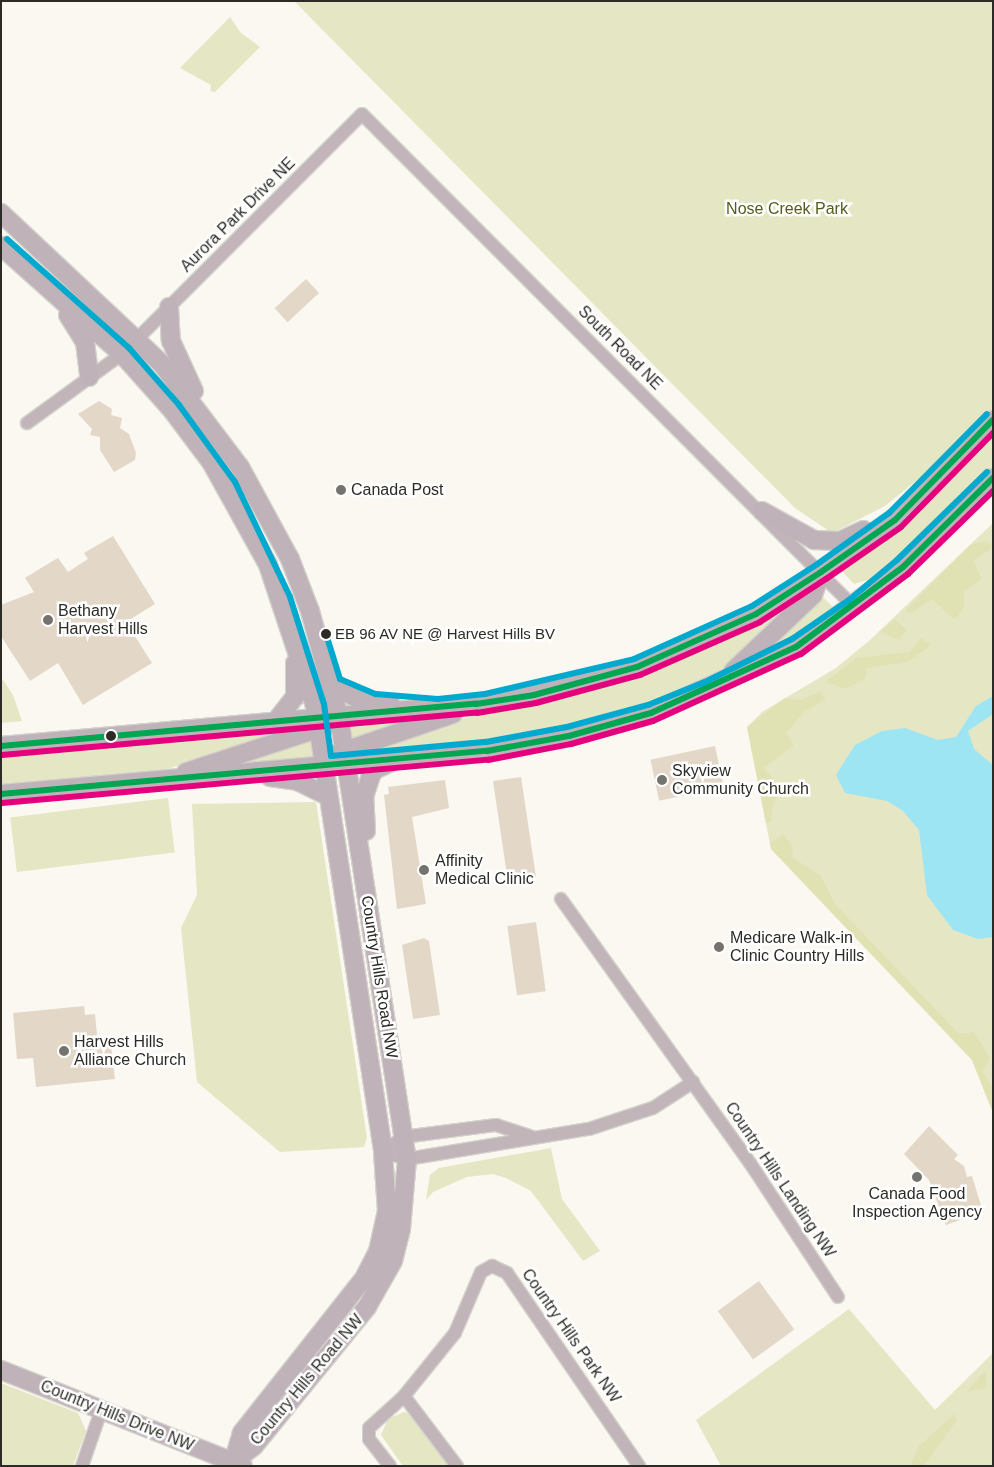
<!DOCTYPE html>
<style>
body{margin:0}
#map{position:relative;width:994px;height:1467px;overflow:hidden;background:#faf8f0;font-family:Helvetica,sans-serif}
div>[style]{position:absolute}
.green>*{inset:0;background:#e5e6c3;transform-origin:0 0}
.forest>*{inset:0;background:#e1e2b4}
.water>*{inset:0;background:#9ee5f3}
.building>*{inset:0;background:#e3d7c8;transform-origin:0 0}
.roads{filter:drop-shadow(1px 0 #d4d2cc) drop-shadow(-1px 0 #d4d2cc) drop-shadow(0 1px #d4d2cc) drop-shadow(0 -1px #d4d2cc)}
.street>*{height:12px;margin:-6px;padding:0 6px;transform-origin:6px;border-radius:6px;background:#c1b5ba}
.secondary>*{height:18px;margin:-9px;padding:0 9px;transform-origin:9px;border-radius:9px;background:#bfb2b9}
.bus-1>*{height:6px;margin:-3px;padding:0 3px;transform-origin:3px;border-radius:3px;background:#00a651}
.bus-2>*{height:6px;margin:-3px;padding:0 3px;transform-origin:3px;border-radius:3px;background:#e5007d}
.bus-3>*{height:6px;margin:-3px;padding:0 3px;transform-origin:3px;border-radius:3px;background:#00a9ce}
.dots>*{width:14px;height:14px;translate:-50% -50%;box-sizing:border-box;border:2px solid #fff;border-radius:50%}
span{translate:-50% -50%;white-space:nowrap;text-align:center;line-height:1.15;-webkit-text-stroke:5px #fff;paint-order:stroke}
.bus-label{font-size:15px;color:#2c2b26}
.left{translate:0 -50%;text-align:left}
.park-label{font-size:16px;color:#585a21}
.street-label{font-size:16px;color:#2c2b26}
.poi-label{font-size:16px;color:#2c2b26}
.frame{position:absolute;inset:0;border:2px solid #2c2b26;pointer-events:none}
</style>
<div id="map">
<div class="green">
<div style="clip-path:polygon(294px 1px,993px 1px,993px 409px,948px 455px,885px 506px,832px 533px,795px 508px)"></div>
<div style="clip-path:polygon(230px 17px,241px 33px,260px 47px,215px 92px,210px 91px,211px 85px,180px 68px)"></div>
<div style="clip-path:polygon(993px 437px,993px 470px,907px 555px,871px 579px,854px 584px,842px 571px,929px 502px)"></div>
<div style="clip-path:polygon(993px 523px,993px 1113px,972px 1060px,771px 849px,747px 727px,762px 712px,836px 668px,870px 640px)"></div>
<div style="clip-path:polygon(821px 595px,836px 610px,829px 619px,764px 655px)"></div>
<div style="clip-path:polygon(789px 605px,793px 609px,732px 668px,625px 717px,495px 746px,373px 754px,366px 751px,492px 709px,588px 692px,652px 671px,741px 633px)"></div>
<div style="clip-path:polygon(1px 677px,13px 695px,22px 721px,1px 723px)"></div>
<div style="clip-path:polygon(416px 717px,351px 744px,348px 726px)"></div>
<div style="clip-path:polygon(281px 730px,168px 769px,1px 787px,1px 754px)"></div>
<div style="clip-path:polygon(315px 739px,316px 760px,231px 768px,227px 764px)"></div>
<div style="left:168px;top:798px;width:55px;height:159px;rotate:83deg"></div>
<div style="clip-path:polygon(316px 802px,367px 1138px,364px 1147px,280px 1152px,197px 1082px,181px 928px,197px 895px,192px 804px)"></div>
<div style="clip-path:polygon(551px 1148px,562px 1199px,600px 1251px,583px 1261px,531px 1191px,506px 1178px,493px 1174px,467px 1177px,433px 1192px,426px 1200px,430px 1175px,439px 1168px)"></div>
<div style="clip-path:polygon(849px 1309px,935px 1410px,993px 1353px,993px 1466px,721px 1466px,696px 1420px)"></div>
<div style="clip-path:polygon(1px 1383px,78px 1413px,86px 1431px,73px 1466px,1px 1466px)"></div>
<div style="clip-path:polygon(404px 1412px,410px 1414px,451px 1466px,403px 1466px,381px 1435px,388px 1419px)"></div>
</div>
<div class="forest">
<div style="clip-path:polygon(985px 541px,993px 545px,991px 549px,973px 561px,982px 579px,964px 591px,964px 607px,958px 616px,953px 619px,932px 599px,911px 613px,905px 611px,970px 545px)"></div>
<div style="clip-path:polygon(895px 619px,907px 630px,899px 640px,880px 632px)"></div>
<div style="clip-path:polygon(922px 638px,930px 644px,928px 648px,907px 662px,867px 668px,865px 679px,846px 689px,825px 682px,856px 658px,909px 652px)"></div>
<div style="clip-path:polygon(820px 691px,826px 699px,804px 712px,786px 733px,794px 745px,763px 768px,783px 788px,773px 804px,771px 821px,766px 823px,747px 727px,785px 698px,801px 700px)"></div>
<div style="clip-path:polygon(783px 834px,793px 847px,792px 857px,821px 876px,835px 904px,959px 1034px,974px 1032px,990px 1058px,983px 1071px,993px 1089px,993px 1113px,972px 1060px,771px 849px,770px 843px)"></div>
<div style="clip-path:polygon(987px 1371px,985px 1388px,967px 1392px,981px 1375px)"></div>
<div style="clip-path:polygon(954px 1414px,957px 1420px,924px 1466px,910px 1466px,919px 1446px)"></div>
</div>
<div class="water">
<div style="clip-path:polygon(993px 696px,993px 714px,968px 731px,974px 749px,993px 765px,993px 937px,978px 939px,953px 930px,927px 895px,919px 830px,903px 811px,887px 801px,845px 793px,836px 775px,855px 745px,882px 731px,905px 728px,938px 740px,956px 737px,976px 706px)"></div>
</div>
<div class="building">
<div style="left:306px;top:279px;width:19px;height:43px;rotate:47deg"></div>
<div style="clip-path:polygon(99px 401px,112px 409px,111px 415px,122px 418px,120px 428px,129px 434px,136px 453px,135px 460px,114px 472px,100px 450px,100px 437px,90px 435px,92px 429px,78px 414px)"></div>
<div style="clip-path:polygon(113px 536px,155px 604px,126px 622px,152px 663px,83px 705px,58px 663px,30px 681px,1px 636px,1px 605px,34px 592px,25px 578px,46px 565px,58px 558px,68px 572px,88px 559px,84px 553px)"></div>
<div style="left:715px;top:746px;width:42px;height:66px;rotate:78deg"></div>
<div style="clip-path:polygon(521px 777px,536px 877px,531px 878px,532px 885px,516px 887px,515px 881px,508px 882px,493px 781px)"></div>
<div style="clip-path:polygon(445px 780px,449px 808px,412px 817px,426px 904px,397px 909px,384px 795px,389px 794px,388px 787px)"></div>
<div style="left:536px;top:922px;width:70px;height:29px;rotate:82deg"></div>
<div style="clip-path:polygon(424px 938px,429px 941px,440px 1015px,413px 1019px,402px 945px)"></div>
<div style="clip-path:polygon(84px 1006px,85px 1015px,95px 1014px,98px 1045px,111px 1044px,115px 1079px,36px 1087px,33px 1058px,17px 1059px,13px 1013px)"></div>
<div style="clip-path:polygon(929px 1126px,958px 1155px,954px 1159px,964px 1166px,967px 1177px,972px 1176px,983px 1212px,946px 1225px,929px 1180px,904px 1154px)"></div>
<div style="left:759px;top:1281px;width:60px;height:51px;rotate:54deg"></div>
</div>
<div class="roads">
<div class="street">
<div style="left:27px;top:423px;width:117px;rotate:-36deg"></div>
<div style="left:122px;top:354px;width:339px;rotate:-45deg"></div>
<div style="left:362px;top:114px;width:697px;rotate:45.06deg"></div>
<div style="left:561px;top:899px;width:325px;rotate:54.4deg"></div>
<div style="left:750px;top:1163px;width:160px;rotate:56.7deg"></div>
<div style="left:383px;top:1152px;width:25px;rotate:16deg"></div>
<div style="left:407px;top:1159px;width:184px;rotate:-9.4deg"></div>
<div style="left:589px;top:1129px;width:67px;rotate:-18.2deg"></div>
<div style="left:653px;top:1108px;width:48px;rotate:-33deg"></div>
<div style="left:383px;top:1152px;width:25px;rotate:-37deg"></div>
<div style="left:403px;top:1137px;width:94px;rotate:-7.4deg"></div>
<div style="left:496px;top:1125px;width:36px;rotate:18deg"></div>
<div style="left:404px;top:1396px;width:88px;rotate:52.9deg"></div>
<div style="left:82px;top:1466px;width:61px;rotate:-71deg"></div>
<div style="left:390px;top:1466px;width:34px;rotate:-128deg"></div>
<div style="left:369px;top:1439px;width:11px;rotate:-90deg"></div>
<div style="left:369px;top:1428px;width:47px;rotate:-42.4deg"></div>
<div style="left:404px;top:1396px;width:81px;rotate:-51deg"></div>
<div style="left:455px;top:1333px;width:66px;rotate:-66.9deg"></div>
<div style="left:481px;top:1272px;width:13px;rotate:-29deg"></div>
<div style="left:492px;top:1266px;width:17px;rotate:25deg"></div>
<div style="left:507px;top:1273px;width:234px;rotate:55.6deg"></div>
</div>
<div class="secondary">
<div style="left:1px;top:213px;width:219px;rotate:43.2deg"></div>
<div style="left:161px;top:363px;width:131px;rotate:52.8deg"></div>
<div style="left:240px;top:467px;width:105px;rotate:61.5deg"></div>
<div style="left:290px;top:559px;width:56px;rotate:69deg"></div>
<div style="left:310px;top:611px;width:109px;rotate:74.6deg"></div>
<div style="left:339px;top:716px;width:448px;rotate:81.3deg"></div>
<div style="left:407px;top:1159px;width:70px;rotate:94.9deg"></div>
<div style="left:401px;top:1229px;width:33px;rotate:104deg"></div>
<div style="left:393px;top:1261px;width:53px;rotate:119.5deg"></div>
<div style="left:367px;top:1307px;width:179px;rotate:129.1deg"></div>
<div style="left:254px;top:1446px;width:26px;rotate:143deg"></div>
<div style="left:1px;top:246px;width:162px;rotate:41.8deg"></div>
<div style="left:122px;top:354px;width:75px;rotate:48.2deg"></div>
<div style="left:172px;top:410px;width:65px;rotate:53.1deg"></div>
<div style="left:211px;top:462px;width:118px;rotate:61deg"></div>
<div style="left:268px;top:565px;width:149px;rotate:71.6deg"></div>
<div style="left:315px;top:706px;width:451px;rotate:81.3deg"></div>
<div style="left:383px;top:1152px;width:59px;rotate:86.1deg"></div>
<div style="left:387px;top:1211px;width:41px;rotate:102.7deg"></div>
<div style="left:378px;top:1251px;width:29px;rotate:117deg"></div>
<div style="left:365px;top:1277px;width:199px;rotate:128.3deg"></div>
<div style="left:242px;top:1433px;width:30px;rotate:107deg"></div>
<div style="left:169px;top:307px;width:34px;rotate:87deg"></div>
<div style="left:171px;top:341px;width:55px;rotate:65.3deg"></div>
<div style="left:68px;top:315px;width:32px;rotate:58deg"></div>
<div style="left:85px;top:342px;width:35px;rotate:83deg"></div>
<div style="left:762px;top:511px;width:60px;rotate:29.1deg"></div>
<div style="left:814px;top:540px;width:26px;rotate:2deg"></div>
<div style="left:840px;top:541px;width:26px;rotate:-25deg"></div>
<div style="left:733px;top:671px;width:110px;rotate:-43.5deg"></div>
<div style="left:813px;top:595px;width:24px;rotate:-71deg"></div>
<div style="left:333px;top:686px;width:31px;rotate:27deg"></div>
<div style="left:361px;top:700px;width:30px;rotate:8deg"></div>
<div style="left:276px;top:721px;width:31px;rotate:-52deg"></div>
<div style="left:295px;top:697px;width:34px;rotate:-90deg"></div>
<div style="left:1px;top:746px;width:477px;rotate:-5.1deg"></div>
<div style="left:476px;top:704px;width:59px;rotate:-8.8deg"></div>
<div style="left:534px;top:695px;width:107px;rotate:-15.2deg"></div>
<div style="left:637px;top:667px;width:130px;rotate:-24deg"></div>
<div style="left:756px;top:614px;width:77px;rotate:-32.9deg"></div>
<div style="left:821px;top:572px;width:90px;rotate:-35.1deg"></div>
<div style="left:895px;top:520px;width:140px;rotate:-45.6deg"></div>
<div style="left:333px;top:755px;width:127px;rotate:-18.9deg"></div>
<div style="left:186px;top:772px;width:148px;rotate:-18.1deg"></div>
<div style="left:270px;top:777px;width:27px;rotate:8deg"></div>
<div style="left:297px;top:781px;width:34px;rotate:26deg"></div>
<div style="left:1px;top:794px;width:488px;rotate:-5.1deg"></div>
<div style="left:487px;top:751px;width:83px;rotate:-10.4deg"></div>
<div style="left:569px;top:736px;width:85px;rotate:-15.7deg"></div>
<div style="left:651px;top:713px;width:159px;rotate:-24.5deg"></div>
<div style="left:796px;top:647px;width:134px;rotate:-36.8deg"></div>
<div style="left:903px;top:567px;width:127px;rotate:-44.7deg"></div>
<div style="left:366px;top:831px;width:34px;rotate:-93deg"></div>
<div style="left:364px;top:797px;width:20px;rotate:-72deg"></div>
<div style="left:370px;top:778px;width:9px;rotate:-63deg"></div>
<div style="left:374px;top:770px;width:19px;rotate:-25deg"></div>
<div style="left:1px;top:1370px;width:260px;rotate:21.6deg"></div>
</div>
</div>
<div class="bus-1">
<div style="left:1px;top:746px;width:477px;rotate:-5.1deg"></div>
<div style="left:476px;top:704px;width:59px;rotate:-8.8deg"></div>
<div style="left:534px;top:695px;width:107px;rotate:-15.2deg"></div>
<div style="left:637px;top:667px;width:130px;rotate:-24deg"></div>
<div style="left:756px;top:614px;width:77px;rotate:-32.9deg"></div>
<div style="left:821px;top:572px;width:90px;rotate:-35.1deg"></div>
<div style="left:895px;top:520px;width:140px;rotate:-45.6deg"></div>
<div style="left:1px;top:794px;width:488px;rotate:-5.1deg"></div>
<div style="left:487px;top:751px;width:83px;rotate:-10.4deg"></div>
<div style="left:569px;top:736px;width:85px;rotate:-15.7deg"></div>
<div style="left:651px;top:713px;width:159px;rotate:-24.5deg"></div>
<div style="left:796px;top:647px;width:134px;rotate:-36.8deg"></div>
<div style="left:903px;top:567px;width:127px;rotate:-44.7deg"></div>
</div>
<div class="bus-2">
<div style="left:2px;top:755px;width:477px;rotate:-5.1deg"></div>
<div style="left:477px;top:713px;width:60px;rotate:-9.6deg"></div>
<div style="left:536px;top:703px;width:108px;rotate:-15.1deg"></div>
<div style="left:640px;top:675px;width:131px;rotate:-23.8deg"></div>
<div style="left:760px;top:622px;width:79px;rotate:-33.1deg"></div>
<div style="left:826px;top:579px;width:91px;rotate:-34.7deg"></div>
<div style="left:901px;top:527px;width:132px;rotate:-45.6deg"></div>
<div style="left:2px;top:803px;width:488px;rotate:-5.1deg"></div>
<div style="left:488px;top:760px;width:85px;rotate:-10.9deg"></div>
<div style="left:571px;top:744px;width:85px;rotate:-15.7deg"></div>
<div style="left:653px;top:721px;width:162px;rotate:-24.4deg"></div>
<div style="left:801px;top:654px;width:134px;rotate:-36.8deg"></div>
<div style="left:908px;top:574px;width:119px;rotate:-44.3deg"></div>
</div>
<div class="bus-3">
<div style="left:7px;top:239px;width:164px;rotate:41.8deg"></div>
<div style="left:129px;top:348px;width:76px;rotate:48.7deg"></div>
<div style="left:179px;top:405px;width:95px;rotate:54deg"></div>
<div style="left:235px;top:482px;width:127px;rotate:64.4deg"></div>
<div style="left:290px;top:597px;width:112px;rotate:72.4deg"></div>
<div style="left:324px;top:704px;width:52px;rotate:82.3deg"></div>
<div style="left:331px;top:756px;width:156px;rotate:-5.2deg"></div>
<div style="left:486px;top:742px;width:82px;rotate:-10.5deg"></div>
<div style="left:567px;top:727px;width:84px;rotate:-15.2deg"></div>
<div style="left:648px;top:705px;width:61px;rotate:-22deg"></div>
<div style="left:705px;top:682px;width:97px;rotate:-26.3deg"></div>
<div style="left:792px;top:639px;width:69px;rotate:-34.4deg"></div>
<div style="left:849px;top:600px;width:62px;rotate:-39.8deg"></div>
<div style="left:897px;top:560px;width:126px;rotate:-44.4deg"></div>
<div style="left:326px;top:634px;width:47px;rotate:72.7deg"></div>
<div style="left:340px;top:679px;width:39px;rotate:23deg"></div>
<div style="left:376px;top:694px;width:62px;rotate:4.6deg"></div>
<div style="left:438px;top:699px;width:47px;rotate:-6.1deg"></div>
<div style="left:485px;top:694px;width:153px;rotate:-13.2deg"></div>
<div style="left:634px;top:659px;width:129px;rotate:-24.2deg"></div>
<div style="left:752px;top:606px;width:76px;rotate:-32.6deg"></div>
<div style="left:816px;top:565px;width:90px;rotate:-35.5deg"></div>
<div style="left:889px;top:513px;width:139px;rotate:-45.3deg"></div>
</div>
<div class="dots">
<div style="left:341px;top:490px;background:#74736d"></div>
<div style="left:48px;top:620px;background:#74736d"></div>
<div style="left:326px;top:634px;background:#2c2b26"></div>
<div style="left:111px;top:736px;background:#2c2b26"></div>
<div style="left:662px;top:780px;background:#74736d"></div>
<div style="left:424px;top:870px;background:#74736d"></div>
<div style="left:719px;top:947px;background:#74736d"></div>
<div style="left:64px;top:1051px;background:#74736d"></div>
<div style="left:917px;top:1177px;background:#74736d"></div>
</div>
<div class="bus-label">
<span class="left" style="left:335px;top:634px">EB 96 AV NE @ Harvest Hills BV</span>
</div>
<div class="park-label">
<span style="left:787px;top:209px">Nose Creek Park</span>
</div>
<div class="street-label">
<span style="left:238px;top:215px;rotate:-45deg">Aurora Park Drive NE</span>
<span style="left:620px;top:348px;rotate:45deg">South Road NE</span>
<span style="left:379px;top:977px;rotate:81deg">Country Hills Road NW</span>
<span style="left:780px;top:1180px;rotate:56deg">Country Hills Landing NW</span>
<span style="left:571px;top:1336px;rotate:55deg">Country Hills Park NW</span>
<span style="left:307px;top:1380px;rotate:-50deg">Country Hills Road NW</span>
<span style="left:117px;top:1416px;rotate:22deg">Country Hills Drive NW</span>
</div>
<div class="poi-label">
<span class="left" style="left:351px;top:490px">Canada Post</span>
<span class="left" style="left:58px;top:620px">Bethany<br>Harvest Hills</span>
<span class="left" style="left:672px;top:780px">Skyview<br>Community Church</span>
<span class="left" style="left:435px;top:870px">Affinity<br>Medical Clinic</span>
<span class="left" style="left:730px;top:947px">Medicare Walk-in<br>Clinic Country Hills</span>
<span class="left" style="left:74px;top:1051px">Harvest Hills<br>Alliance Church</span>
<span style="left:917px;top:1203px">Canada Food<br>Inspection Agency</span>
</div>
<div class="frame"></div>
</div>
